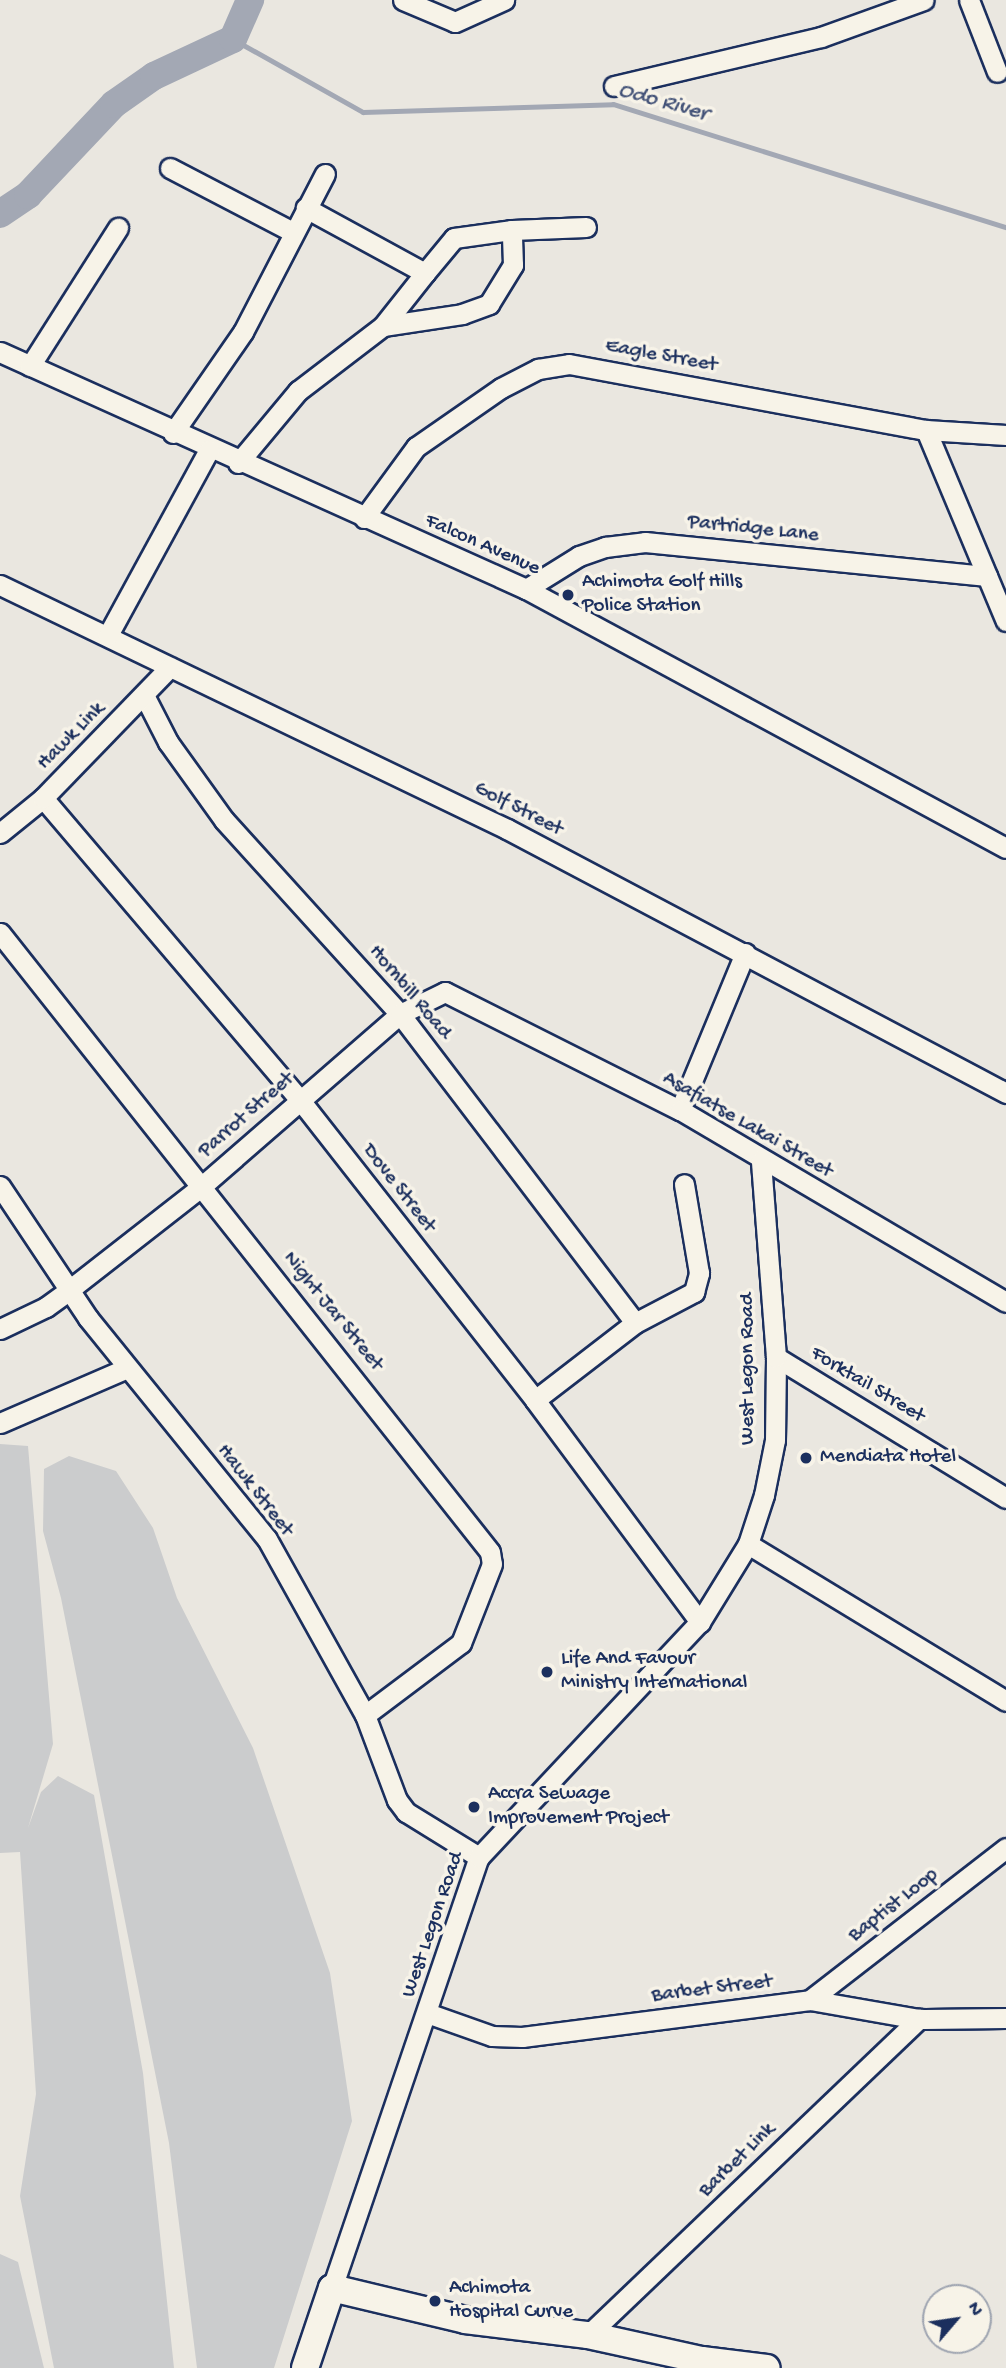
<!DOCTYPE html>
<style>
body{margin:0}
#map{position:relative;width:1006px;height:2368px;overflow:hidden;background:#eae7e0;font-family:"Gochi Hand",sans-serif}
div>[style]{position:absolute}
.green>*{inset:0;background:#cbcccd}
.stream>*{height:4.5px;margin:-2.25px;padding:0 2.25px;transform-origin:2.25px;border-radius:2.25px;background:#a3a8b4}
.river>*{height:28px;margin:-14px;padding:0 14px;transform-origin:14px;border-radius:14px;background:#a3a8b4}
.roads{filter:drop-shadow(2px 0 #1b2f5e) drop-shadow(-2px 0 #1b2f5e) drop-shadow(0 2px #1b2f5e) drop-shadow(0 -2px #1b2f5e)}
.minor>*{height:19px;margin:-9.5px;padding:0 9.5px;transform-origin:9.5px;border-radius:9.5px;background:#f7f3e8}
.major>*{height:26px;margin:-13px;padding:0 13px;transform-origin:13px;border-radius:13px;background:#f7f3e8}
.dots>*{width:19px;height:19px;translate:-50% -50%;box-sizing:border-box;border:4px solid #f7f3e8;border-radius:50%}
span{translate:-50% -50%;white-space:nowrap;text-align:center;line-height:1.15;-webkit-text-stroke:7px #f7f3e8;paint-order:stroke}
.street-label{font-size:21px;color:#1b2f5e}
.poi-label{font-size:21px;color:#1b2f5e}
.left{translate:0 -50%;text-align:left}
.water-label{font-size:23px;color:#445378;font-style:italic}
.north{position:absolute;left:922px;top:2284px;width:70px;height:70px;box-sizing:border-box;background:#f7f3e8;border:2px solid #9fa5b1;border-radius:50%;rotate:61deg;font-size:19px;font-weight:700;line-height:28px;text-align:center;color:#1b2f5e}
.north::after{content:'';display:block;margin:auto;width:24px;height:32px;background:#1b2f5e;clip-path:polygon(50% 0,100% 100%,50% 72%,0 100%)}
</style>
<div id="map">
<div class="green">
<div style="clip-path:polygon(0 1444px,28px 1446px,53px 1744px,28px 1828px,41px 1792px,58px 1776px,94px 1795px,143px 2073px,174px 2368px,54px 2368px,20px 2196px,36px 2094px,20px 1852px,0 1853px)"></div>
<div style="clip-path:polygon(69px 1456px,116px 1471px,153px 1528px,177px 1598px,253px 1748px,330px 1973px,352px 2121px,274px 2368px,197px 2368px,169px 2143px,61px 1598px,43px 1531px,44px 1469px)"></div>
<div style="clip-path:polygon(0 2254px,18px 2262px,44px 2368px,0 2368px)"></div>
</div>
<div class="stream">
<div style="left:233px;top:39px;width:149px;rotate:29.3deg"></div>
<div style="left:363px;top:112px;width:250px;rotate:-1.8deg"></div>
<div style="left:613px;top:104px;width:412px;rotate:17.4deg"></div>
</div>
<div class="river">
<div style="left:0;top:214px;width:34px;rotate:-34deg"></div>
<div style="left:28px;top:195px;width:125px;rotate:-46.6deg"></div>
<div style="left:114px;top:104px;width:49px;rotate:-35deg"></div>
<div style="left:154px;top:76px;width:87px;rotate:-25.1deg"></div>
<div style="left:233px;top:39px;width:43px;rotate:-66.4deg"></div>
</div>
<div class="roads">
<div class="minor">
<div style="left:403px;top:0;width:56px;rotate:22.9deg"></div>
<div style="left:455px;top:22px;width:54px;rotate:-24.2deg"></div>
<div style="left:969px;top:0;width:77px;rotate:68.7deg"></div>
<div style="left:614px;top:86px;width:213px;rotate:-13.3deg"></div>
<div style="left:821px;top:37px;width:109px;rotate:-19.8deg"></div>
<div style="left:170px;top:168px;width:139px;rotate:27.5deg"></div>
<div style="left:425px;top:273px;width:45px;rotate:-50.4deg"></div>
<div style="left:454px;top:238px;width:59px;rotate:-7.9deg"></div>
<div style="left:383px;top:326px;width:80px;rotate:-8.6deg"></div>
<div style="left:462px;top:314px;width:29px;rotate:-20deg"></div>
<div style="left:489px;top:304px;width:46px;rotate:-58.4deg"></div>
<div style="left:513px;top:265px;width:35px;rotate:-92deg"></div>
<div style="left:512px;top:230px;width:74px;rotate:-2.3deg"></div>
<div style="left:0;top:352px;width:577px;rotate:24.25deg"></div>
<div style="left:526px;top:589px;width:545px;rotate:28.35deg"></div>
<div style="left:30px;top:366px;width:164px;rotate:-57.5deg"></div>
<div style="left:926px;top:430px;width:207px;rotate:67.3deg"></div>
<div style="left:173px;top:433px;width:123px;rotate:-55.3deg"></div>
<div style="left:243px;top:332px;width:178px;rotate:-62.6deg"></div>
<div style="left:238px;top:463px;width:94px;rotate:-50.2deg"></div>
<div style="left:298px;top:391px;width:107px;rotate:-37.4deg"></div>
<div style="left:383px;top:326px;width:68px;rotate:-51.6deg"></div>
<div style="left:425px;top:273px;width:136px;rotate:-151.4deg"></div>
<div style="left:364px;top:518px;width:88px;rotate:-53.8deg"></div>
<div style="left:416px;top:447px;width:103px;rotate:-34.8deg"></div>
<div style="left:501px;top:388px;width:42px;rotate:-27.2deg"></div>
<div style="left:538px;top:369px;width:31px;rotate:-9deg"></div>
<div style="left:569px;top:364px;width:363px;rotate:10.5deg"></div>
<div style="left:926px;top:430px;width:80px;rotate:3.6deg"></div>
<div style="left:0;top:585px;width:563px;rotate:25.7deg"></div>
<div style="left:507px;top:829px;width:565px;rotate:27.88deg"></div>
<div style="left:526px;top:589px;width:62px;rotate:-31.9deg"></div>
<div style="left:579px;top:556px;width:28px;rotate:-19deg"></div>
<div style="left:605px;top:547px;width:40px;rotate:-7.1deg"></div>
<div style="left:645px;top:542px;width:344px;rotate:5.7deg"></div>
<div style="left:108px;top:635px;width:211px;rotate:-61.4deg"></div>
<div style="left:145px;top:697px;width:51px;rotate:62.9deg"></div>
<div style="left:168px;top:742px;width:96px;rotate:54.3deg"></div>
<div style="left:224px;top:820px;width:262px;rotate:47.8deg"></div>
<div style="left:400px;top:1014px;width:388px;rotate:52.7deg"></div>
<div style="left:43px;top:798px;width:397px;rotate:49.6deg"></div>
<div style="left:300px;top:1100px;width:381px;rotate:51.9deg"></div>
<div style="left:535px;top:1400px;width:277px;rotate:53.4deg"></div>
<div style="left:0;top:833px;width:55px;rotate:-39.1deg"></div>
<div style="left:43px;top:798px;width:182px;rotate:-45.9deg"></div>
<div style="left:0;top:933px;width:789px;rotate:51.63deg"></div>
<div style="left:490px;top:1552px;width:12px;rotate:81deg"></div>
<div style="left:492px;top:1564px;width:85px;rotate:111.4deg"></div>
<div style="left:461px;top:1643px;width:120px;rotate:143.1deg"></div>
<div style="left:680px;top:1110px;width:170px;rotate:-67.5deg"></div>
<div style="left:0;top:1186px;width:159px;rotate:56.3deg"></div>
<div style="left:88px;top:1318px;width:284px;rotate:51deg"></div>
<div style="left:267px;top:1539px;width:201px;rotate:60.9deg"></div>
<div style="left:365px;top:1715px;width:91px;rotate:69.4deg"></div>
<div style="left:397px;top:1800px;width:15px;rotate:53deg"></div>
<div style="left:406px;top:1812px;width:86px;rotate:31.7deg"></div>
<div style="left:0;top:1329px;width:51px;rotate:-25.6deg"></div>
<div style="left:46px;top:1307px;width:29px;rotate:-36deg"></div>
<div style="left:69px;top:1290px;width:169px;rotate:-38deg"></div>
<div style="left:202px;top:1186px;width:262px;rotate:-41deg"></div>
<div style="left:400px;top:1014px;width:50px;rotate:-26.1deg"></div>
<div style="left:445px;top:992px;width:263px;rotate:26.7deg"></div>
<div style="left:680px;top:1110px;width:378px;rotate:30.5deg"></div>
<div style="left:776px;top:1357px;width:270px;rotate:31.5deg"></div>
<div style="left:535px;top:1400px;width:126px;rotate:-37.6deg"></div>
<div style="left:635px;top:1323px;width:67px;rotate:-27.7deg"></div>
<div style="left:694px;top:1292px;width:20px;rotate:-75deg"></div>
<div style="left:699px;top:1273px;width:90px;rotate:-99.6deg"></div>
<div style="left:0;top:1423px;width:138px;rotate:-23.4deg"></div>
<div style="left:748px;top:1544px;width:302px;rotate:31.3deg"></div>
<div style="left:810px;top:2000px;width:248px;rotate:-37.8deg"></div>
<div style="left:427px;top:2013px;width:69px;rotate:19.5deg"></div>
<div style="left:492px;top:2036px;width:30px;rotate:2deg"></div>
<div style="left:522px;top:2037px;width:290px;rotate:-7.3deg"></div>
<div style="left:810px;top:2000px;width:111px;rotate:9.9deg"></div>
<div style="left:919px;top:2019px;width:87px;rotate:-0.7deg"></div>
<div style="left:332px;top:2288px;width:455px;rotate:-71.2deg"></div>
<div style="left:479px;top:1857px;width:323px;rotate:-46.8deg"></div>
<div style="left:700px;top:1622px;width:92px;rotate:-58.4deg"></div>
<div style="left:748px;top:1544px;width:52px;rotate:-71.9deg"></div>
<div style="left:764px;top:1495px;width:56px;rotate:-78.7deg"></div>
<div style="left:775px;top:1440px;width:83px;rotate:-89.3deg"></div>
<div style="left:776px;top:1357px;width:197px;rotate:-94.4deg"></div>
<div style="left:588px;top:2335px;width:458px;rotate:-43.7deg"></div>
</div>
<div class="major">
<div style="left:305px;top:2368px;width:84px;rotate:-71.4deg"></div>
<div style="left:332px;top:2288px;width:137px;rotate:13.5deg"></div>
<div style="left:465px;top:2320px;width:124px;rotate:7deg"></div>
<div style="left:588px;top:2335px;width:117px;rotate:12.4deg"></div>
<div style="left:702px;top:2360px;width:65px;rotate:7deg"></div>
</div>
</div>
<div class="dots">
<div style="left:568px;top:595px;background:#1b2f5e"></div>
<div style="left:806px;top:1458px;background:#1b2f5e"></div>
<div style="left:547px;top:1672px;background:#1b2f5e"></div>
<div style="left:474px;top:1807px;background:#1b2f5e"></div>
<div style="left:435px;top:2301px;background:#1b2f5e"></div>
</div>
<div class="street-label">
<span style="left:661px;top:357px;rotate:10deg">Eagle Street</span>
<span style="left:753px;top:530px;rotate:6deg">Partridge Lane</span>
<span style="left:482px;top:546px;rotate:24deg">Falcon Avenue</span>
<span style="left:72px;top:737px;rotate:-45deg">Hawk Link</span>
<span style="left:518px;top:810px;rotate:27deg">Golf Street</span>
<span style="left:409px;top:993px;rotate:50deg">Hornbill Road</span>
<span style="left:247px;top:1116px;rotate:-41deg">Parrot Street</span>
<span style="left:747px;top:1126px;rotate:30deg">Asafiatse Lakai Street</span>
<span style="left:398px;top:1189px;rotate:52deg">Dove Street</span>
<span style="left:332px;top:1312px;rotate:51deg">Night Jar Street</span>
<span style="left:749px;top:1369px;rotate:-90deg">West Legon Road</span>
<span style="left:867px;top:1386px;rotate:31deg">Forktail Street</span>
<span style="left:254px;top:1491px;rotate:52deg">Hawk Street</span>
<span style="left:894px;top:1906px;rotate:-38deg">Baptist Loop</span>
<span style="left:434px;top:1925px;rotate:-71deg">West Legon Road</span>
<span style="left:712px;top:1990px;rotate:-7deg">Barbet Street</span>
<span style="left:738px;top:2161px;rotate:-44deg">Barbet Link</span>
</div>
<div class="poi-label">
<span class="left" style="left:582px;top:595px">Achimota Golf Hills<br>Police Station</span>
<span class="left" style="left:820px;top:1458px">Mendiata Hotel</span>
<span class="left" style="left:561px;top:1672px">Life And Favour<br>Ministry International</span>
<span class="left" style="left:488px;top:1807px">Accra Sewage<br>Improvement Project</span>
<span class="left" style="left:449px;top:2301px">Achimota<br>Hospital Curve</span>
</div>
<div class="water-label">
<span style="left:663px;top:103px;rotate:16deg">Odo River</span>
</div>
<div class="north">N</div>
</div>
